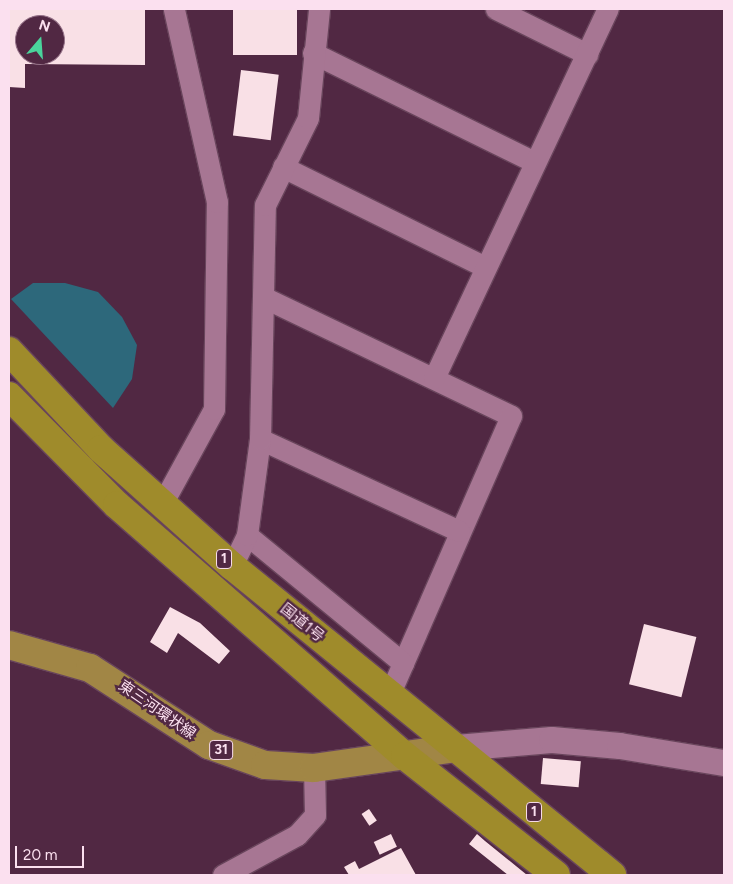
<!DOCTYPE html>
<meta charset="utf-8">
<style>
body{margin:0}
#map{position:relative;width:733px;height:884px;overflow:hidden;background:#512843;font-family:Figtree,"Noto Sans JP",sans-serif}
div>[style]{position:absolute}
.water>*{inset:0;background:#2d687b}
.building>*{inset:0;background:#f9e0e6;transform-origin:0 0}
.roads{filter:drop-shadow(1px 0 #69455c) drop-shadow(-1px 0 #69455c) drop-shadow(0 1px #69455c) drop-shadow(0 -1px #69455c)}
.minor>*{height:21px;margin:-10.5px;padding:0 10.5px;transform-origin:10.5px;border-radius:10.5px;background:#a77693}
.tertiary>*{height:26px;margin:-13px;padding:0 13px;transform-origin:13px;border-radius:13px;background:#a77693}
.primary>*{height:28px;margin:-14px;padding:0 14px;transform-origin:14px;border-radius:14px;background:#a18645}
.trunk>*{height:28px;margin:-14px;padding:0 14px;transform-origin:14px;border-radius:14px;background:#9f8b2b}
span{translate:-50% -50%;white-space:nowrap;text-align:center;line-height:1.15;-webkit-text-stroke:5px #512843;paint-order:stroke}
.shield-label span{padding:1px 4px;background:#512843;border:1px solid;border-radius:4px;-webkit-text-stroke-width:0}
.shield-label{font-size:14px;color:#fbe0ef;font-weight:700}
.street-label{font-size:15px;color:#fbe0ef}
.frame{position:absolute;inset:0;border:10px solid #fbe0ef;pointer-events:none}
.north{position:absolute;left:15px;top:15px;width:50px;height:50px;box-sizing:border-box;background:#512843;border:1px solid #957288;border-radius:50%;rotate:18deg;font-size:14px;font-weight:700;line-height:20px;text-align:center;color:#fbe0ef}
.north::after{content:'';display:block;margin:auto;width:18px;height:22px;background:#4ad49c;clip-path:polygon(50% 0,100% 100%,50% 72%,0 100%)}
.scale{position:absolute;left:15px;top:846px;width:69px;height:22px;box-sizing:border-box;border:2px solid #fbe0ef;border-top:0;padding-left:6px;font-size:15px;line-height:18px;white-space:nowrap;color:#fbe0ef;-webkit-text-stroke:4px #512843;paint-order:stroke}
</style>
<div id="map">
<div class="water">
<div style="clip-path:polygon(33px 283px,65px 283px,98px 292px,122px 317px,137px 345px,132px 379px,113px 408px,11px 299px)"></div>
</div>
<div class="building">
<div style="clip-path:polygon(evenodd,9px 9px,145px 9px,145px 65px,25px 64px,25px 88px,9px 87px,9px 9px,25px 25px,55px 25px,55px 55px,25px 55px,25px 25px)"></div>
<div style="left:233px;top:9px;width:64px;height:46px"></div>
<div style="left:241px;top:70px;width:38px;height:66px;rotate:7deg"></div>
<div style="clip-path:polygon(170px 607px,200px 623px,230px 651px,219px 664px,178px 633px,167px 653px,150px 642px)"></div>
<div style="left:644px;top:624px;width:54px;height:62px;rotate:14deg"></div>
<div style="left:543px;top:758px;width:38px;height:26px;rotate:5deg"></div>
<div style="left:369px;top:809px;width:14px;height:9px;rotate:56deg"></div>
<div style="left:391px;top:834px;width:14px;height:19px;rotate:65deg"></div>
<div style="clip-path:polygon(477px 834px,485px 841px,527px 875px,508px 875px,469px 844px)"></div>
<div style="clip-path:polygon(401px 848px,416px 875px,349px 875px,344px 867px,355px 861px,359px 869px)"></div>
</div>
<div class="roads">
<div class="minor">
<div style="left:496px;top:9px;width:102px;rotate:26.3deg"></div>
<div style="left:313px;top:53px;width:247px;rotate:26.2deg"></div>
<div style="left:283px;top:167px;width:223px;rotate:26.3deg"></div>
<div style="left:263px;top:297px;width:275px;rotate:25.6deg"></div>
<div style="left:511px;top:416px;width:305px;rotate:113.6deg"></div>
<div style="left:434px;top:378px;width:408px;rotate:-64.8deg"></div>
<div style="left:260px;top:439px;width:219px;rotate:24.8deg"></div>
<div style="left:162px;top:504px;width:108px;rotate:-61.3deg"></div>
<div style="left:214px;top:409px;width:207px;rotate:-89.2deg"></div>
<div style="left:217px;top:202px;width:198px;rotate:-102.6deg"></div>
<div style="left:247px;top:535px;width:202px;rotate:39.4deg"></div>
<div style="left:232px;top:566px;width:34px;rotate:-64deg"></div>
<div style="left:247px;top:535px;width:97px;rotate:-82.3deg"></div>
<div style="left:260px;top:439px;width:234px;rotate:-88.8deg"></div>
<div style="left:265px;top:205px;width:97px;rotate:-63.7deg"></div>
<div style="left:308px;top:118px;width:110px;rotate:-84.2deg"></div>
<div style="left:223px;top:875px;width:84px;rotate:-28.4deg"></div>
<div style="left:297px;top:835px;width:27px;rotate:-48deg"></div>
<div style="left:315px;top:815px;width:47px;rotate:-91.2deg"></div>
</div>
<div class="tertiary">
<div style="left:456px;top:748px;width:96px;rotate:-4.8deg"></div>
<div style="left:552px;top:740px;width:68px;rotate:5deg"></div>
<div style="left:620px;top:746px;width:105px;rotate:9.3deg"></div>
</div>
<div class="primary">
<div style="left:9px;top:645px;width:84px;rotate:15.9deg"></div>
<div style="left:90px;top:668px;width:142px;rotate:32.9deg"></div>
<div style="left:209px;top:745px;width:59px;rotate:19.7deg"></div>
<div style="left:265px;top:765px;width:49px;rotate:3.5deg"></div>
<div style="left:314px;top:768px;width:143px;rotate:-8deg"></div>
</div>
<div class="trunk">
<div style="left:9px;top:351px;width:134px;rotate:46.8deg"></div>
<div style="left:101px;top:449px;width:176px;rotate:41.8deg"></div>
<div style="left:232px;top:566px;width:490px;rotate:39.1deg"></div>
<div style="left:9px;top:396px;width:153px;rotate:45.3deg"></div>
<div style="left:117px;top:505px;width:382px;rotate:41.1deg"></div>
<div style="left:405px;top:756px;width:192px;rotate:38.2deg"></div>
</div>
</div>
<div class="shield-label">
<span style="left:224px;top:559px">1</span>
<span style="left:221px;top:750px">31</span>
<span style="left:534px;top:812px">1</span>
</div>
<div class="street-label">
<span style="left:302px;top:623px;rotate:39deg">国道1号</span>
<span style="left:157px;top:710px;rotate:35deg">東三河環状線</span>
</div>
<div class="frame"></div>
<div class="north">N</div>
<div class="scale">20 m</div>
</div>
